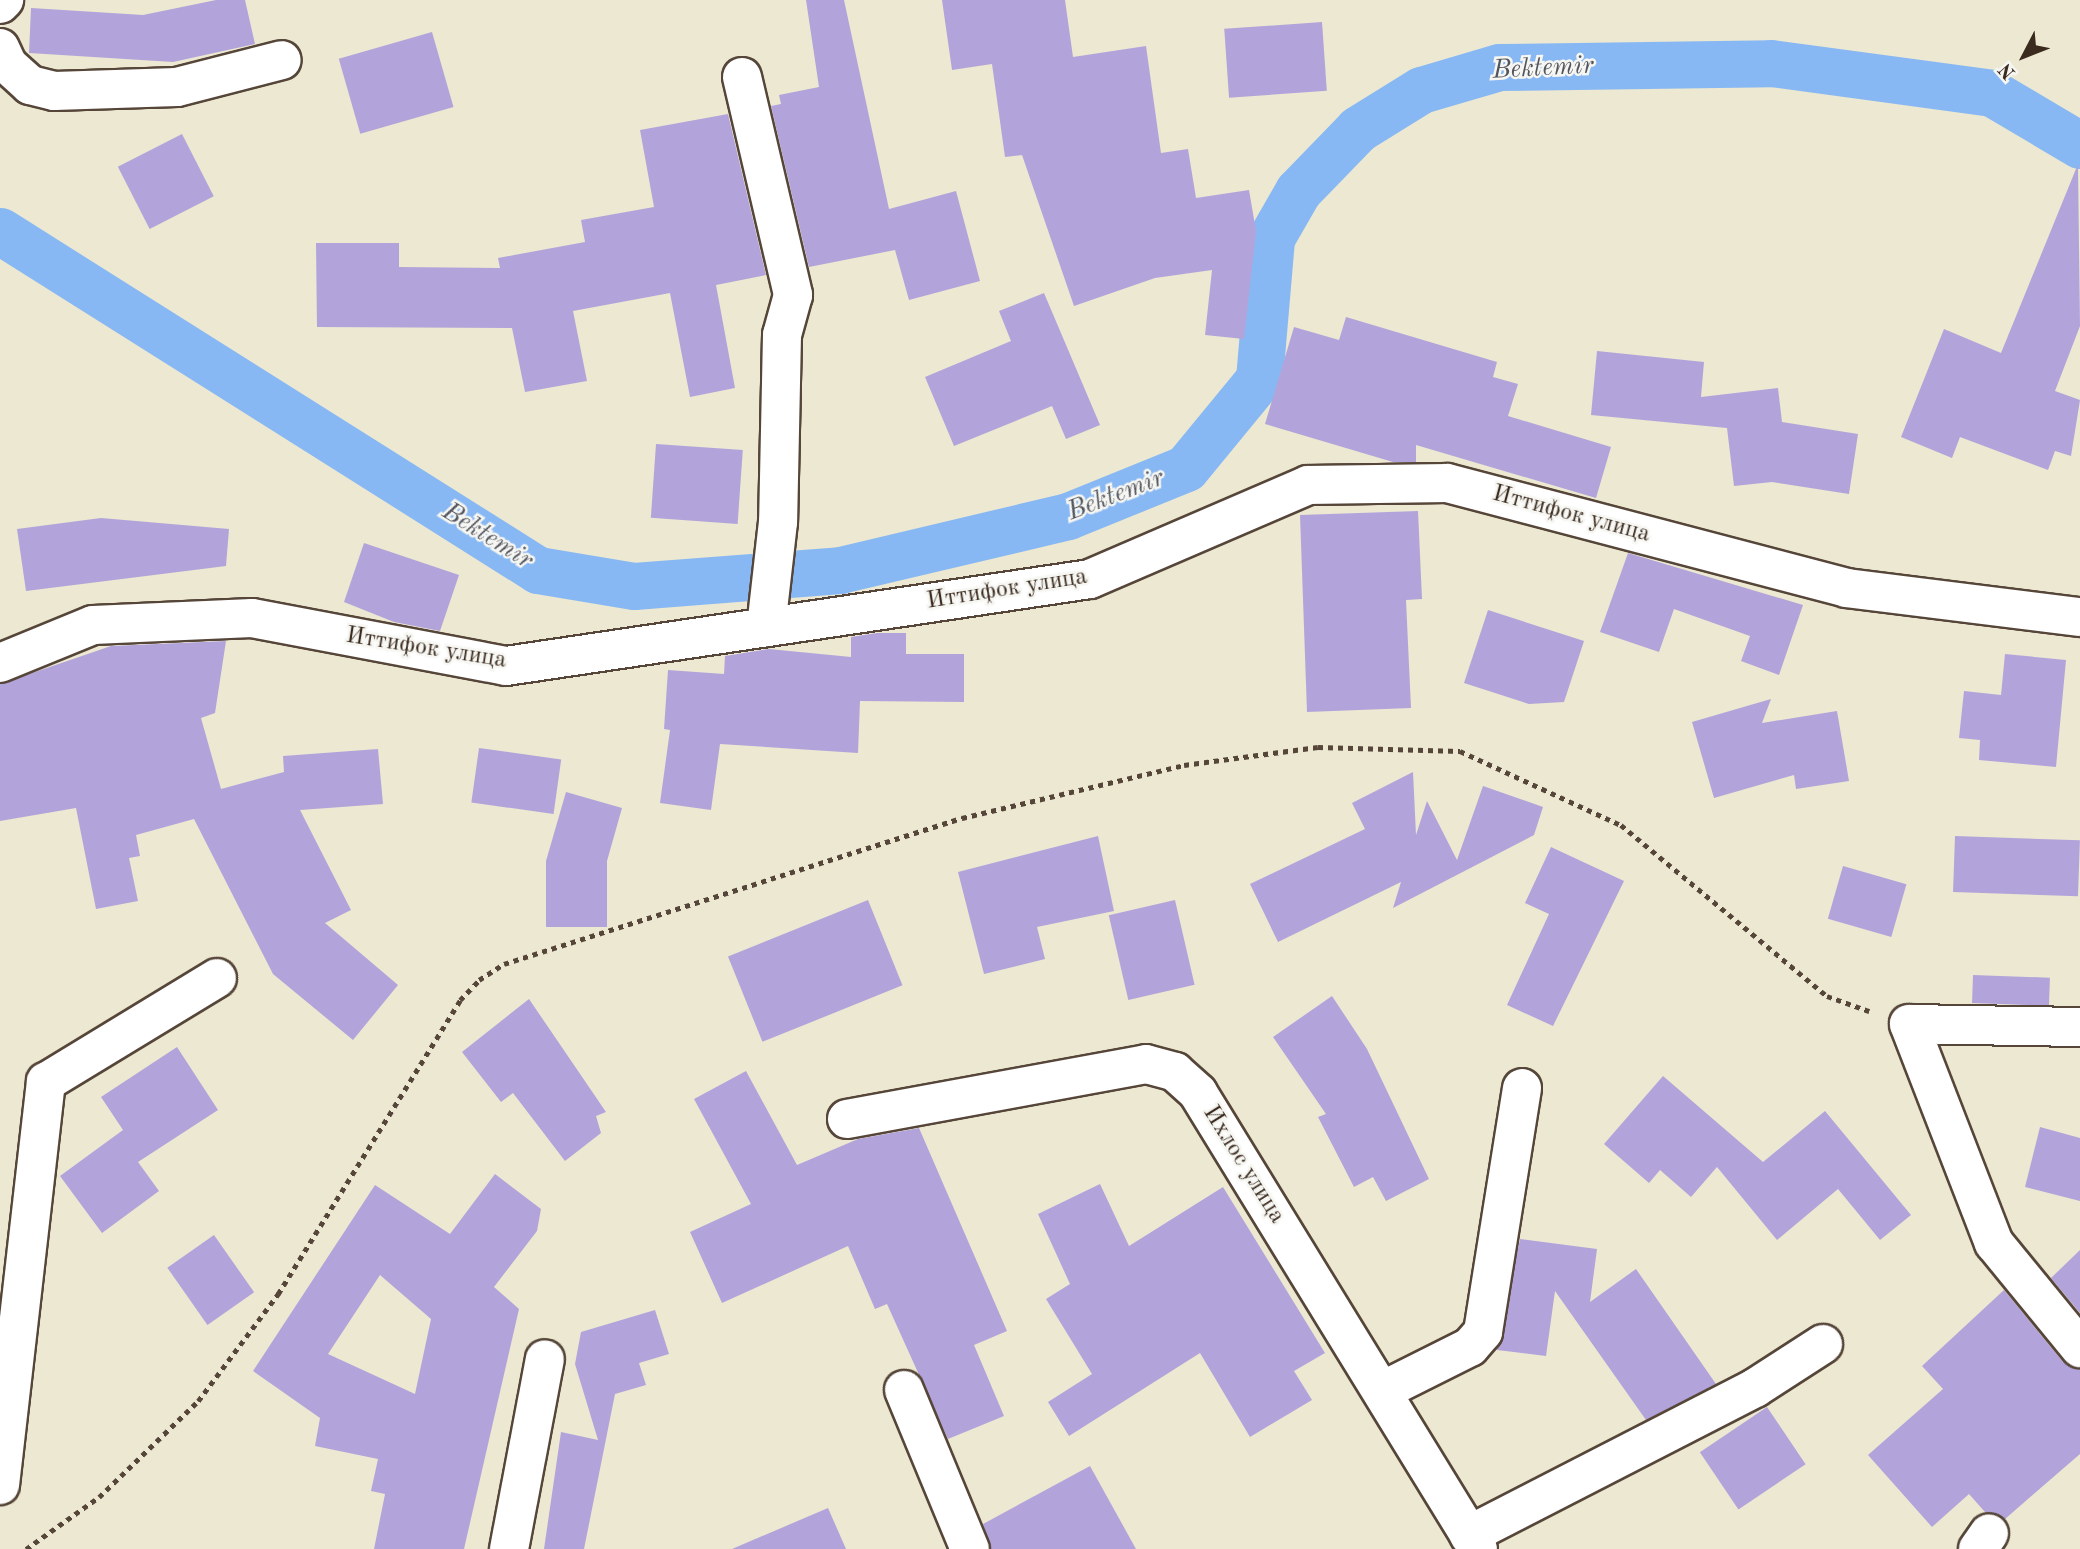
<!DOCTYPE html>
<meta charset="utf-8">
<style>
body{margin:0}
#map{position:relative;width:2080px;height:1549px;overflow:hidden;background:#ece8d1;font-family:"Old Standard TT",serif}
div>[style]{position:absolute}
.canal>*{height:47px;margin:-23.5px;padding:0 23.5px;transform-origin:23.5px;border-radius:23.5px;background:#88b8f3}
.building>*{inset:0;background:#b2a4db;transform-origin:0 0}
.path>*{height:4.5px;margin-top:-2.25px;transform-origin:0;background:repeating-linear-gradient(90deg,#564639 0 5px,transparent 0 10px)}
.roads{filter:drop-shadow(2px 0 #564639) drop-shadow(-2px 0 #564639) drop-shadow(0 2px #564639) drop-shadow(0 -2px #564639)}
.minor>*{height:38px;margin:-19px;padding:0 19px;transform-origin:19px;border-radius:19px;background:#fff}
span{translate:-50% -50%;white-space:nowrap;text-align:center;line-height:1.15;-webkit-text-stroke:5px #f6f6f2;paint-order:stroke}
.street-label{font-size:24px;color:#3b2a1e}
.water-label{font-size:26px;color:#52555e;font-style:italic}
.north{position:absolute;left:1989px;top:21px;width:70px;height:70px;-webkit-text-stroke:5px #f6f6f2;paint-order:stroke;rotate:228deg;font-size:19px;font-weight:700;line-height:28px;text-align:center;color:#3b2a1e}
.north::after{content:'';display:block;margin:auto;width:24px;height:32px;background:#3b2a1e;clip-path:polygon(50% 0,100% 100%,50% 72%,0 100%)}
</style>
<div id="map">
<div class="canal">
<div style="left:0;top:231px;width:636px;rotate:32.22deg"></div>
<div style="left:538px;top:570px;width:97px;rotate:9.5deg"></div>
<div style="left:634px;top:586px;width:207px;rotate:-4.4deg"></div>
<div style="left:840px;top:570px;width:234px;rotate:-13.3deg"></div>
<div style="left:1068px;top:516px;width:127px;rotate:-22.1deg"></div>
<div style="left:1186px;top:468px;width:115px;rotate:-50.6deg"></div>
<div style="left:1259px;top:379px;width:142px;rotate:-85.1deg"></div>
<div style="left:1271px;top:238px;width:54px;rotate:-60.1deg"></div>
<div style="left:1298px;top:191px;width:86px;rotate:-45.9deg"></div>
<div style="left:1358px;top:129px;width:74px;rotate:-31.8deg"></div>
<div style="left:1421px;top:90px;width:81px;rotate:-16.4deg"></div>
<div style="left:1499px;top:67px;width:272px;rotate:-0.8deg"></div>
<div style="left:1771px;top:63px;width:223px;rotate:7.7deg"></div>
<div style="left:1992px;top:93px;width:102px;rotate:30.6deg"></div>
</div>
<div class="building">
<div style="clip-path:polygon(216px 0,245px 0,255px 44px,173px 62px,29px 53px,31px 8px,143px 15px)"></div>
<div style="clip-path:polygon(806px 0,844px 0,889px 209px,956px 191px,980px 281px,909px 300px,895px 250px,809px 267px,771px 106px,781px 104px,779px 95px,819px 87px)"></div>
<div style="clip-path:polygon(942px 0,1065px 0,1073px 57px,1146px 46px,1161px 153px,1188px 149px,1196px 198px,1249px 190px,1256px 231px,1244px 339px,1205px 335px,1212px 270px,1155px 278px,1074px 306px,1022px 155px,1005px 157px,992px 64px,952px 70px)"></div>
<div style="left:1322px;top:22px;width:69px;height:98px;rotate:86deg"></div>
<div style="left:432px;top:32px;width:78px;height:97px;rotate:74deg"></div>
<div style="clip-path:polygon(728px 114px,766px 275px,716px 285px,735px 388px,690px 397px,670px 293px,573px 311px,587px 381px,525px 392px,512px 328px,317px 327px,316px 243px,399px 243px,399px 267px,500px 268px,498px 258px,585px 242px,581px 220px,654px 207px,640px 130px)"></div>
<div style="left:182px;top:134px;width:70px;height:72px;rotate:63deg"></div>
<div style="clip-path:polygon(2078px 164px,2080px 326px,2055px 391px,2080px 400px,2071px 456px,2055px 451px,2048px 470px,1960px 437px,1952px 458px,1901px 437px,1944px 329px,2001px 353px)"></div>
<div style="clip-path:polygon(1044px 293px,1100px 425px,1066px 439px,1052px 406px,954px 446px,925px 377px,1011px 341px,999px 311px)"></div>
<div style="clip-path:polygon(1346px 317px,1497px 362px,1493px 377px,1518px 384px,1508px 416px,1611px 447px,1596px 498px,1416px 445px,1416px 462px,1393px 462px,1265px 424px,1294px 327px,1339px 340px)"></div>
<div style="clip-path:polygon(1597px 351px,1704px 362px,1701px 397px,1778px 388px,1782px 422px,1858px 434px,1849px 494px,1772px 482px,1734px 486px,1727px 428px,1591px 415px)"></div>
<div style="left:656px;top:444px;width:87px;height:74px;rotate:4deg"></div>
<div style="clip-path:polygon(1418px 511px,1422px 599px,1406px 600px,1411px 708px,1307px 712px,1300px 515px)"></div>
<div style="clip-path:polygon(101px 518px,229px 529px,226px 566px,26px 591px,17px 529px)"></div>
<div style="clip-path:polygon(364px 543px,459px 575px,440px 631px,394px 622px,344px 602px)"></div>
<div style="clip-path:polygon(1628px 553px,1803px 605px,1779px 675px,1741px 661px,1750px 636px,1674px 609px,1659px 652px,1600px 632px)"></div>
<div style="clip-path:polygon(1488px 610px,1584px 641px,1564px 702px,1529px 704px,1464px 683px)"></div>
<div style="clip-path:polygon(877px 633px,906px 633px,906px 654px,964px 654px,964px 702px,860px 701px,858px 753px,720px 744px,711px 810px,660px 803px,670px 730px,664px 729px,668px 670px,724px 674px,725px 656px,769px 649px,851px 657px,851px 637px)"></div>
<div style="clip-path:polygon(226px 641px,215px 713px,201px 718px,221px 789px,284px 772px,283px 756px,378px 749px,383px 804px,300px 810px,351px 910px,325px 923px,398px 985px,353px 1040px,273px 974px,194px 819px,136px 835px,140px 856px,129px 858px,138px 901px,96px 909px,76px 808px,0 821px,0 684px,111px 646px)"></div>
<div style="clip-path:polygon(2005px 654px,2066px 660px,2056px 767px,1979px 760px,1980px 740px,1959px 738px,1964px 691px,2001px 695px)"></div>
<div style="clip-path:polygon(1771px 699px,1762px 723px,1837px 711px,1849px 781px,1796px 789px,1794px 775px,1714px 798px,1692px 722px)"></div>
<div style="left:479px;top:748px;width:83px;height:55px;rotate:8deg"></div>
<div style="clip-path:polygon(1413px 772px,1416px 835px,1427px 801px,1457px 860px,1483px 786px,1543px 807px,1534px 835px,1393px 908px,1401px 882px,1278px 942px,1250px 884px,1365px 829px,1352px 803px)"></div>
<div style="clip-path:polygon(566px 792px,622px 808px,607px 861px,607px 927px,546px 927px,546px 861px)"></div>
<div style="clip-path:polygon(1098px 836px,1114px 911px,1037px 927px,1045px 959px,984px 974px,958px 872px)"></div>
<div style="left:1955px;top:836px;width:125px;height:56px;rotate:2deg"></div>
<div style="clip-path:polygon(1551px 847px,1624px 881px,1553px 1026px,1507px 1005px,1549px 914px,1525px 903px)"></div>
<div style="left:1843px;top:866px;width:66px;height:55px;rotate:16deg"></div>
<div style="left:868px;top:900px;width:92px;height:151px;rotate:68deg"></div>
<div style="left:1175px;top:900px;width:87px;height:68px;rotate:77deg"></div>
<div style="left:1973px;top:975px;width:77px;height:28px;rotate:2deg"></div>
<div style="clip-path:polygon(1332px 996px,1367px 1049px,1429px 1179px,1386px 1201px,1373px 1177px,1354px 1187px,1318px 1117px,1326px 1114px,1273px 1037px)"></div>
<div style="clip-path:polygon(529px 999px,606px 1112px,596px 1116px,601px 1133px,565px 1161px,513px 1093px,501px 1102px,462px 1052px)"></div>
<div style="clip-path:polygon(177px 1047px,218px 1110px,138px 1162px,159px 1191px,102px 1233px,60px 1176px,123px 1130px,101px 1097px)"></div>
<div style="clip-path:polygon(746px 1071px,797px 1165px,858px 1139px,919px 1128px,1007px 1331px,974px 1345px,1004px 1416px,948px 1439px,887px 1304px,875px 1309px,848px 1246px,722px 1303px,690px 1232px,751px 1204px,694px 1099px)"></div>
<div style="clip-path:polygon(1663px 1076px,1763px 1162px,1825px 1111px,1911px 1215px,1880px 1240px,1838px 1189px,1777px 1240px,1717px 1167px,1691px 1197px,1660px 1170px,1649px 1183px,1604px 1144px)"></div>
<div style="clip-path:polygon(2040px 1127px,2080px 1138px,2080px 1201px,2025px 1187px)"></div>
<div style="clip-path:polygon(evenodd,495px 1174px,541px 1209px,537px 1231px,494px 1287px,519px 1309px,464px 1549px,374px 1549px,385px 1494px,371px 1491px,378px 1459px,315px 1446px,320px 1418px,253px 1371px,375px 1185px,450px 1234px,495px 1174px,380px 1275px,431px 1319px,415px 1394px,328px 1354px,380px 1275px)"></div>
<div style="clip-path:polygon(1100px 1184px,1129px 1246px,1223px 1187px,1325px 1353px,1294px 1371px,1312px 1400px,1250px 1437px,1200px 1353px,1069px 1436px,1048px 1402px,1092px 1374px,1046px 1299px,1070px 1284px,1038px 1214px)"></div>
<div style="left:214px;top:1235px;width:70px;height:57px;rotate:55deg"></div>
<div style="clip-path:polygon(1520px 1239px,1597px 1249px,1590px 1302px,1636px 1269px,1716px 1384px,1646px 1420px,1555px 1291px,1546px 1356px,1497px 1350px)"></div>
<div style="clip-path:polygon(2080px 1250px,2080px 1313px,2051px 1278px)"></div>
<div style="clip-path:polygon(2004px 1290px,2063px 1362px,2080px 1369px,2080px 1454px,2005px 1519px,1985px 1512px,1969px 1494px,1932px 1527px,1868px 1455px,1943px 1389px,1922px 1366px)"></div>
<div style="clip-path:polygon(655px 1310px,669px 1354px,639px 1363px,646px 1385px,615px 1394px,584px 1549px,544px 1549px,561px 1432px,598px 1440px,575px 1364px,581px 1332px)"></div>
<div style="left:1767px;top:1407px;width:69px;height:81px;rotate:56deg"></div>
<div style="clip-path:polygon(1090px 1466px,1136px 1549px,991px 1549px,983px 1524px)"></div>
<div style="clip-path:polygon(828px 1508px,846px 1549px,732px 1549px)"></div>
</div>
<div class="path">
<div style="left:26px;top:1549px;width:90px;rotate:-35.5deg"></div>
<div style="left:99px;top:1497px;width:138px;rotate:-44.1deg"></div>
<div style="left:198px;top:1401px;width:134px;rotate:-53.2deg"></div>
<div style="left:278px;top:1294px;width:346px;rotate:-58.2deg"></div>
<div style="left:460px;top:1000px;width:28px;rotate:-46deg"></div>
<div style="left:479px;top:980px;width:30px;rotate:-33deg"></div>
<div style="left:504px;top:964px;width:481px;rotate:-17.7deg"></div>
<div style="left:962px;top:818px;width:228px;rotate:-13.4deg"></div>
<div style="left:1184px;top:765px;width:135px;rotate:-7.7deg"></div>
<div style="left:1318px;top:747px;width:142px;rotate:1.6deg"></div>
<div style="left:1460px;top:751px;width:177px;rotate:24.7deg"></div>
<div style="left:1621px;top:825px;width:268px;rotate:39.7deg"></div>
<div style="left:1827px;top:996px;width:45px;rotate:19.7deg"></div>
</div>
<div class="roads">
<div class="minor">
<div style="left:0;top:4px;width:6px;rotate:-45deg"></div>
<div style="left:0;top:48px;width:19px;rotate:65deg"></div>
<div style="left:8px;top:65px;width:30px;rotate:42deg"></div>
<div style="left:30px;top:85px;width:25px;rotate:14deg"></div>
<div style="left:54px;top:91px;width:123px;rotate:-1.9deg"></div>
<div style="left:177px;top:87px;width:108px;rotate:-14.4deg"></div>
<div style="left:742px;top:77px;width:224px;rotate:76.8deg"></div>
<div style="left:793px;top:295px;width:41px;rotate:105.4deg"></div>
<div style="left:782px;top:335px;width:187px;rotate:91.2deg"></div>
<div style="left:778px;top:522px;width:106px;rotate:96.5deg"></div>
<div style="left:0;top:663px;width:100px;rotate:-22.2deg"></div>
<div style="left:93px;top:625px;width:159px;rotate:-2.5deg"></div>
<div style="left:252px;top:618px;width:258px;rotate:10.7deg"></div>
<div style="left:506px;top:666px;width:590px;rotate:-8.47deg"></div>
<div style="left:1090px;top:579px;width:237px;rotate:-23.3deg"></div>
<div style="left:1308px;top:485px;width:139px;rotate:-0.8deg"></div>
<div style="left:1447px;top:483px;width:413px;rotate:14.7deg"></div>
<div style="left:1846px;top:588px;width:236px;rotate:7.1deg"></div>
<div style="left:2080px;top:1027px;width:171px;rotate:-179deg"></div>
<div style="left:1909px;top:1024px;width:235px;rotate:68.8deg"></div>
<div style="left:1994px;top:1243px;width:136px;rotate:50.7deg"></div>
<div style="left:847px;top:1119px;width:304px;rotate:-10.4deg"></div>
<div style="left:1146px;top:1064px;width:30px;rotate:15deg"></div>
<div style="left:1175px;top:1072px;width:31px;rotate:42deg"></div>
<div style="left:1198px;top:1093px;width:535px;rotate:58.45deg"></div>
<div style="left:904px;top:1390px;width:172px;rotate:67.5deg"></div>
<div style="left:1384px;top:1390px;width:96px;rotate:-26.6deg"></div>
<div style="left:1470px;top:1347px;width:20px;rotate:-49deg"></div>
<div style="left:1483px;top:1332px;width:247px;rotate:-80.9deg"></div>
<div style="left:0;top:1485px;width:406px;rotate:-83.5deg"></div>
<div style="left:46px;top:1082px;width:200px;rotate:-31.3deg"></div>
<div style="left:1469px;top:1535px;width:322px;rotate:-27.2deg"></div>
<div style="left:1755px;top:1388px;width:81px;rotate:-32.9deg"></div>
<div style="left:509px;top:1549px;width:193px;rotate:-79.3deg"></div>
<div style="left:1978px;top:1549px;width:19px;rotate:-55deg"></div>
</div>
</div>
<div class="street-label">
<span style="left:1571px;top:515px;rotate:15deg">Иттифок улица</span>
<span style="left:1007px;top:590px;rotate:-9deg">Иттифок улица</span>
<span style="left:426px;top:649px;rotate:9deg">Иттифок улица</span>
<span style="left:1243px;top:1165px;rotate:58deg">Ихлос улица</span>
</div>
<div class="water-label">
<span style="left:1543px;top:69px;rotate:-3deg">Bektemir</span>
<span style="left:1116px;top:496px;rotate:-21deg">Bektemir</span>
<span style="left:487px;top:537px;rotate:32deg">Bektemir</span>
</div>
<div class="north">N</div>
</div>
